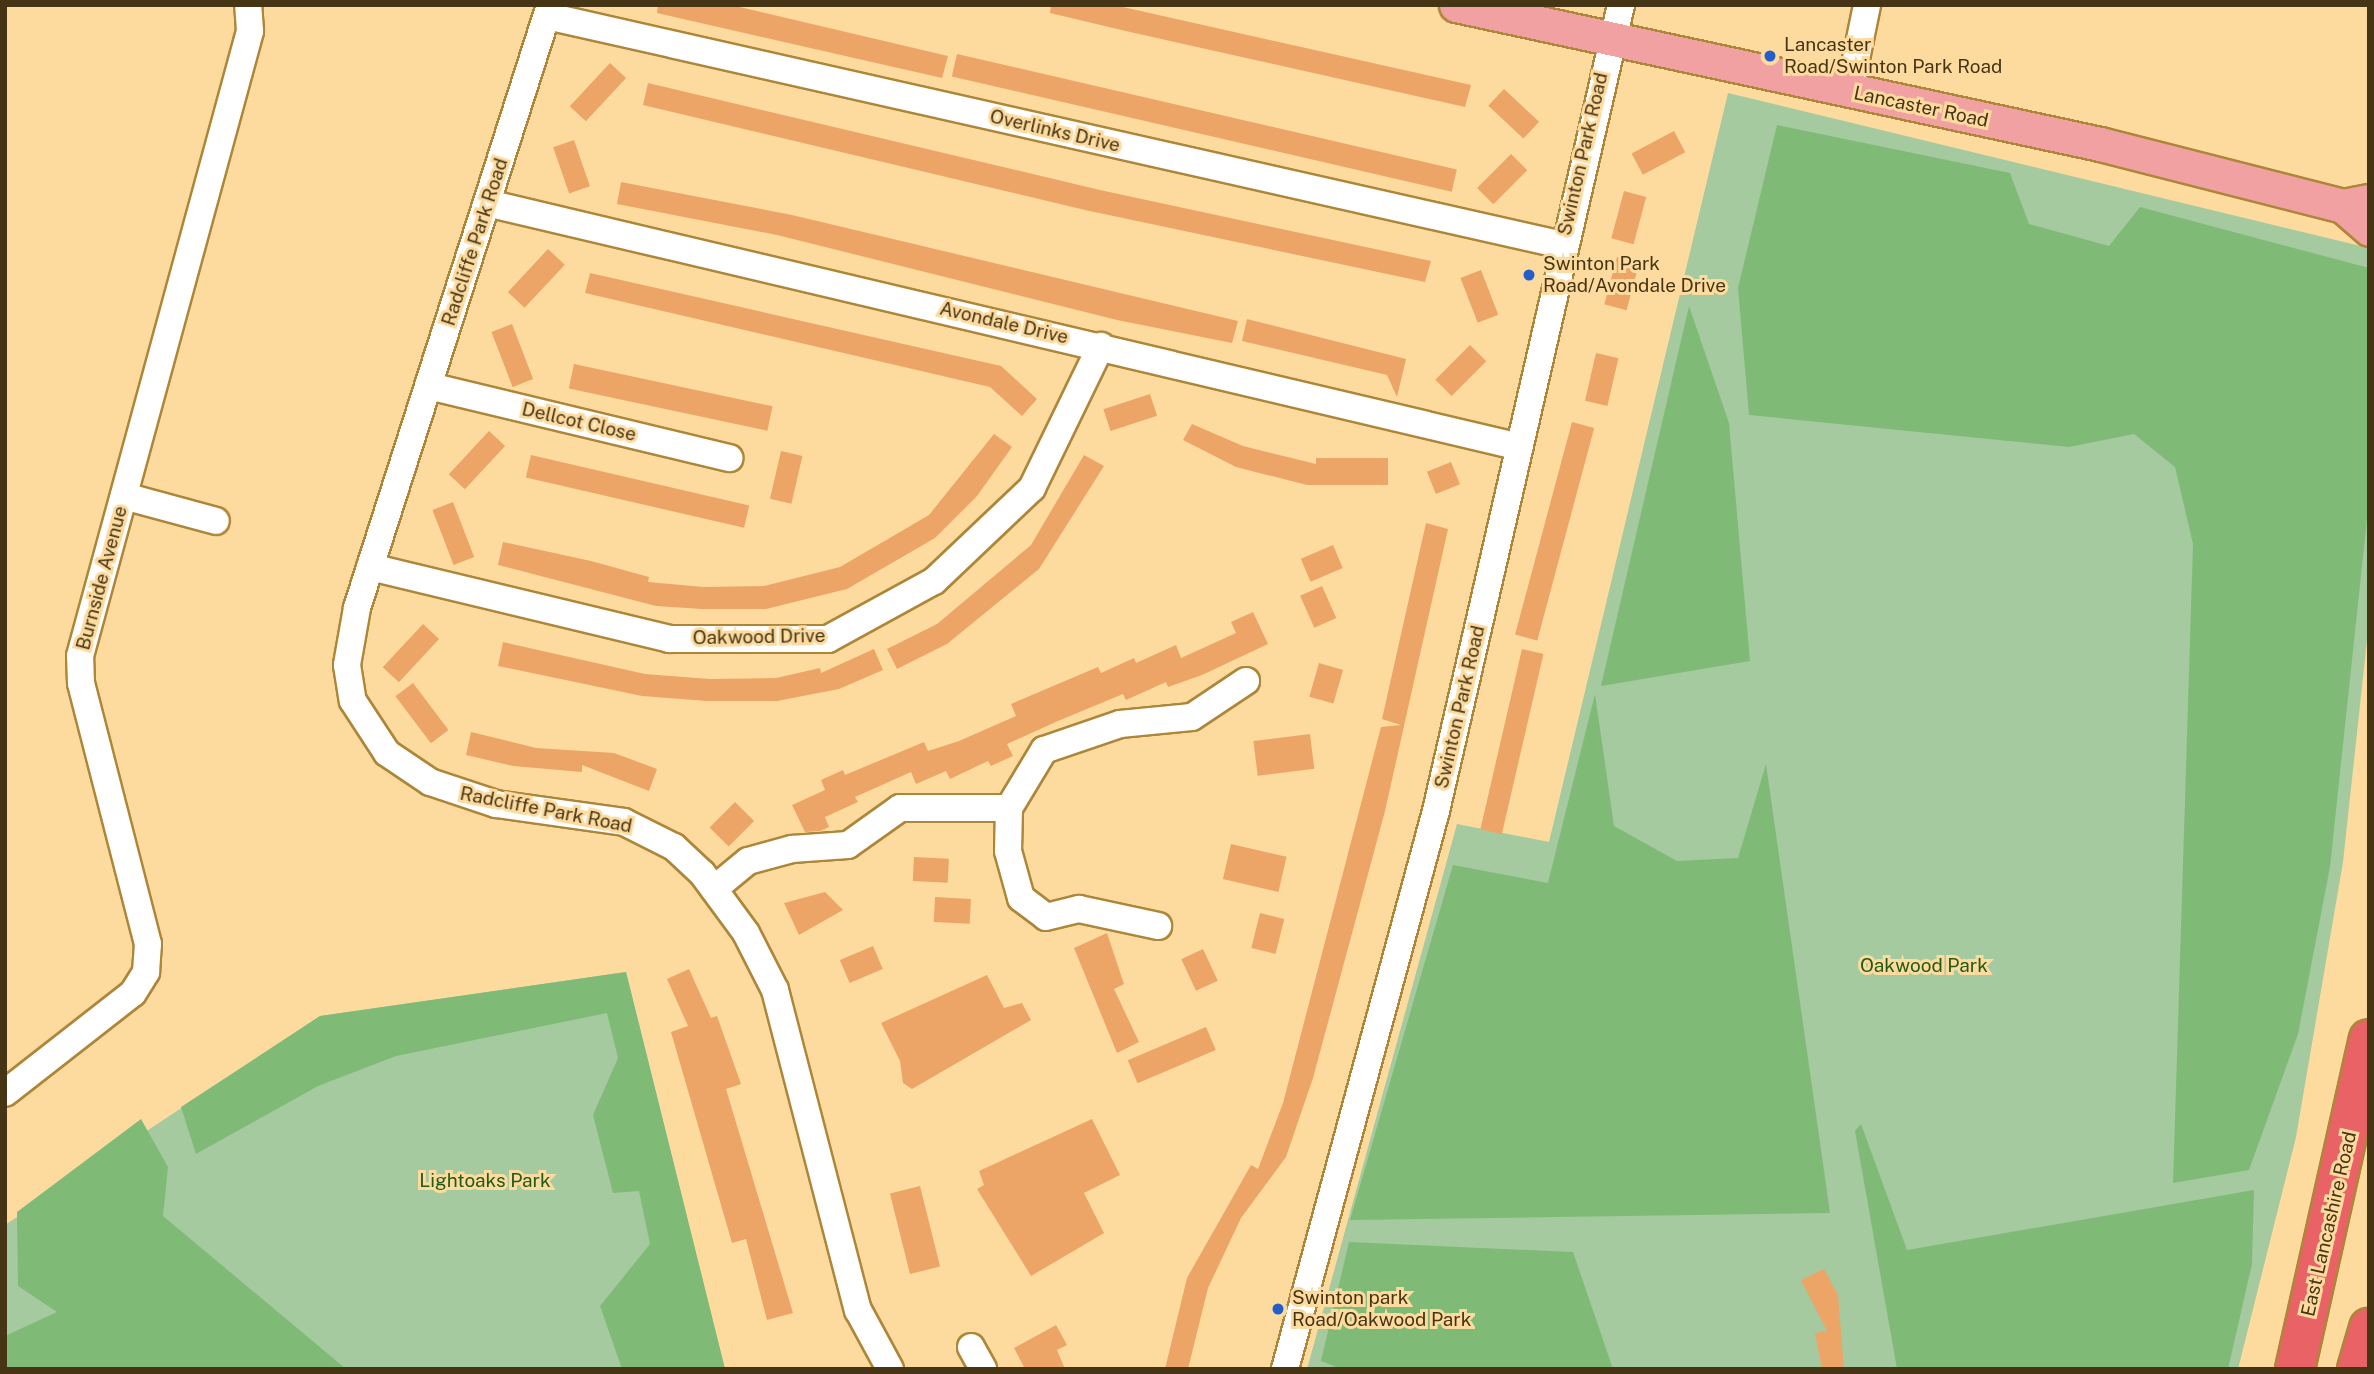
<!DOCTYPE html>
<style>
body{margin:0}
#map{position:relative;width:2374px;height:1374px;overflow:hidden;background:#fddb9f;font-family:"Public Sans",sans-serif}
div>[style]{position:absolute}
.green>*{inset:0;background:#a5ca9f}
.forest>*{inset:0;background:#7fbb76}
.building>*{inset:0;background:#eca566;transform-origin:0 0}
.roads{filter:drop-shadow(2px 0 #ae8639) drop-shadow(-2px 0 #ae8639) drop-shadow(0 2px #ae8639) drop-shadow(0 -2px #ae8639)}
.minor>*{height:26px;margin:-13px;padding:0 13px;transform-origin:13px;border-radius:13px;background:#fff}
.major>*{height:33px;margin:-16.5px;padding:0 16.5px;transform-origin:16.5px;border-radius:16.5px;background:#f2a1a3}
.highway>*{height:38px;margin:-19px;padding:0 19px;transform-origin:19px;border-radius:19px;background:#e96366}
.dots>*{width:19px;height:19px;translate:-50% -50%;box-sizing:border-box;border:4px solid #fddb9f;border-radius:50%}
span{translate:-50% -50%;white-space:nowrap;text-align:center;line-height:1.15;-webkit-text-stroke:6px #fddb9f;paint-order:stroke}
.poi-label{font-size:19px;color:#463515}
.left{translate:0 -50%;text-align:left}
.street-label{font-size:19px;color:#463515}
.park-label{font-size:19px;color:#205b18}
.frame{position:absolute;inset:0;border:7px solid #463515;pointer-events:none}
</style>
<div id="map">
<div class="green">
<div style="clip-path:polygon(1728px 93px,2369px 248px,2369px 622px,2343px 862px,2296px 1137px,2238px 1369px,1307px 1369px,1457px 824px,1549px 842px)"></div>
<div style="clip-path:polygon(626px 972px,725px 1369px,5px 1369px,5px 1225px,320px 1016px)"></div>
</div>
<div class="forest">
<div style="clip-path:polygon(1777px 125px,2010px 173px,2029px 224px,2109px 246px,2140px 207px,2369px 268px,2369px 500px,2330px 867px,2298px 1034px,2249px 1170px,2173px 1183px,2193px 544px,2175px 467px,2134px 434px,2069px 447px,1749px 415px,1738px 288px)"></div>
<div style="clip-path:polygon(1689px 306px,1729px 423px,1750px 661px,1601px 686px)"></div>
<div style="clip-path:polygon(1595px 694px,1614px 826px,1677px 861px,1738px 858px,1766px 764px,1830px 1213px,1350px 1220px,1453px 865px,1548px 883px)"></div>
<div style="clip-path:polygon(626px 972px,725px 1369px,622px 1369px,600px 1306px,650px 1244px,639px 1191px,613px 1193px,593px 1115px,618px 1058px,607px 1013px,396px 1056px,318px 1086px,196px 1154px,181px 1107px,320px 1016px)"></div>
<div style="clip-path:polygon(141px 1119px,168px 1167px,163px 1216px,346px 1369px,5px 1369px,5px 1336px,57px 1312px,18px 1286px,17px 1212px)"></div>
<div style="clip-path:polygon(1861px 1124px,1907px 1250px,2254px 1190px,2252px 1264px,2228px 1369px,1897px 1369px,1855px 1131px)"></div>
<div style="clip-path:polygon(1349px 1242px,1573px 1252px,1613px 1369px,1341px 1369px,1321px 1361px)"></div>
</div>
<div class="building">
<div style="clip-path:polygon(658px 5px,731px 5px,948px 56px,942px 78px,657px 13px)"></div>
<div style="clip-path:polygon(1051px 5px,1114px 5px,1471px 85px,1465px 107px,1130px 32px,1050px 13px)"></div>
<div style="left:957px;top:54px;width:513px;height:23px;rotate:13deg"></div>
<div style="left:610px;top:63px;width:22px;height:59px;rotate:43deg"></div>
<div style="clip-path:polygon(648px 83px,1100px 190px,1431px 261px,1425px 282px,1085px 210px,643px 105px)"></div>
<div style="left:1504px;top:89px;width:48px;height:23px;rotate:43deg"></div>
<div style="left:1674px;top:131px;width:24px;height:48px;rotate:62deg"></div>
<div style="left:574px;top:140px;width:49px;height:22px;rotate:71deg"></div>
<div style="left:1511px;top:154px;width:23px;height:48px;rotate:45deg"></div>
<div style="clip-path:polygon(621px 182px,792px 215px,1238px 321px,1232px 343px,1117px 320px,777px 235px,617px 204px)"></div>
<div style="left:1624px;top:191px;width:23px;height:49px;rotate:15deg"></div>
<div style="left:548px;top:249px;width:23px;height:59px;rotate:43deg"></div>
<div style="left:1617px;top:257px;width:23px;height:49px;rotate:15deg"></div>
<div style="left:1481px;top:270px;width:48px;height:22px;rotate:69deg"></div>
<div style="clip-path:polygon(590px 273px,1001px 366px,1037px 399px,1022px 416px,990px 387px,585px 293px)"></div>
<div style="clip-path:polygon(1247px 319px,1406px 359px,1397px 397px,1387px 375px,1242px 341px)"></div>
<div style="left:512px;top:324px;width:59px;height:22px;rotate:69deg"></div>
<div style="left:1470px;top:345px;width:23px;height:49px;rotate:45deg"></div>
<div style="left:1596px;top:353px;width:23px;height:49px;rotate:13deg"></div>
<div style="left:574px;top:364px;width:203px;height:25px;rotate:12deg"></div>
<div style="left:1150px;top:394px;width:23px;height:49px;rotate:72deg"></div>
<div style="left:1572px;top:422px;width:23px;height:220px;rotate:15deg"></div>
<div style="clip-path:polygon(1192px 424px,1243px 446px,1316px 464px,1316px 458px,1388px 458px,1388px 485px,1307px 485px,1236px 467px,1183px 440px)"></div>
<div style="left:489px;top:431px;width:22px;height:59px;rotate:43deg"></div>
<div style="clip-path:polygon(994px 434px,1012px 447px,977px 496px,935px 538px,847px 589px,766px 609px,702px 609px,656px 606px,498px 565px,503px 542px,591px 561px,649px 577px,648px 582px,704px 587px,764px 586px,840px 567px,929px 515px)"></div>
<div style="left:781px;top:451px;width:22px;height:49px;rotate:13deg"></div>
<div style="left:531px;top:455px;width:224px;height:23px;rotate:13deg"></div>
<div style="clip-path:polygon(1084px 455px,1104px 466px,1039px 569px,947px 644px,897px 669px,887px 649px,937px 624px,1031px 545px)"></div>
<div style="left:1451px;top:462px;width:24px;height:26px;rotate:68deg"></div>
<div style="left:453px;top:502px;width:59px;height:22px;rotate:69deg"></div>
<div style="clip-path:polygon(1426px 523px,1448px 529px,1385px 811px,1313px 1078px,1286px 1157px,1241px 1218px,1208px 1288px,1188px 1369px,1165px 1369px,1187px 1278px,1251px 1165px,1258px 1169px,1283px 1103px,1381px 727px,1401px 725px,1382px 719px)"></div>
<div style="left:1333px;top:545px;width:25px;height:35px;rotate:67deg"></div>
<div style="left:1322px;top:586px;width:35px;height:24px;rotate:66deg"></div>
<div style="clip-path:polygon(1253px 612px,1268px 644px,1202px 675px,1168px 687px,1166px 682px,1126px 700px,1123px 694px,1058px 721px,1007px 744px,1013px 756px,991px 766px,988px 761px,950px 779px,946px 771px,916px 784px,911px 772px,855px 797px,858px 802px,825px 817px,829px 827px,820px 831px,805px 832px,792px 805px,825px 790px,821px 780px,843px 770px,845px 775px,924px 742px,928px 751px,959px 741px,1016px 716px,1011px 704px,1098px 667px,1101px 673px,1134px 658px,1136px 663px,1176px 645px,1181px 658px,1236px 633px,1231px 622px)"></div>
<div style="left:423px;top:624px;width:22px;height:59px;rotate:43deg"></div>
<div style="clip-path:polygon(503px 642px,645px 674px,710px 679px,776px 678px,820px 668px,821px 673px,874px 649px,883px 670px,839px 689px,777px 701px,707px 701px,642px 696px,498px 666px)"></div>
<div style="left:1522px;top:649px;width:22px;height:185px;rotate:13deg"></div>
<div style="left:1319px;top:663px;width:25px;height:35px;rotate:16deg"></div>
<div style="left:413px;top:683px;width:59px;height:22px;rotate:53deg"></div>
<div style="clip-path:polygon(471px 732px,536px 748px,614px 753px,657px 769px,649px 791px,582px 765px,582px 772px,513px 766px,466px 755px)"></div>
<div style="left:1310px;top:734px;width:35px;height:57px;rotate:83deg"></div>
<div style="left:735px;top:802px;width:27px;height:36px;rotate:45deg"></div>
<div style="left:1231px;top:844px;width:57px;height:36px;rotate:13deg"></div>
<div style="left:914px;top:857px;width:35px;height:24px;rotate:3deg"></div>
<div style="clip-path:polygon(825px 892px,843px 910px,799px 935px,784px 903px)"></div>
<div style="left:935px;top:897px;width:36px;height:25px;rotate:3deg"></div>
<div style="left:1260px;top:913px;width:25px;height:36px;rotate:14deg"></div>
<div style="clip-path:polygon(1107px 933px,1124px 984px,1114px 989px,1139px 1042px,1117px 1053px,1074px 948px)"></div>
<div style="left:873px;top:946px;width:25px;height:36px;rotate:67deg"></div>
<div style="left:1203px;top:949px;width:35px;height:24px;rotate:65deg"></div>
<div style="clip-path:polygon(689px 969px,711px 1018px,717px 1016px,741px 1084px,726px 1089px,793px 1313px,767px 1320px,746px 1239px,732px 1243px,671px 1032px,688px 1026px,667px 979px)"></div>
<div style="clip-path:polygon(987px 975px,1004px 1008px,1022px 1003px,1031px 1020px,912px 1089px,903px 1083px,900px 1061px,881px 1023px)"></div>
<div style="left:1206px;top:1027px;width:25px;height:85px;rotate:67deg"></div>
<div style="clip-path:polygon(1092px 1119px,1120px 1175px,1084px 1193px,1104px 1233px,1031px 1276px,977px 1189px,984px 1185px,979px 1171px)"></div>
<div style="left:920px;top:1186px;width:83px;height:31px;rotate:76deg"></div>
<div style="clip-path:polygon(1824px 1269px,1838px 1295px,1844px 1369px,1822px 1369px,1815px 1333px,1827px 1331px,1801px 1280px)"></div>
<div style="clip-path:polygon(1056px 1325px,1067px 1345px,1057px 1350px,1065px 1369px,1025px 1369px,1014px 1348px)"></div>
</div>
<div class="roads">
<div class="minor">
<div style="left:550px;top:5px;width:633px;rotate:107.75deg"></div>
<div style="left:357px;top:608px;width:58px;rotate:100deg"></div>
<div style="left:347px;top:665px;width:36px;rotate:81deg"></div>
<div style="left:353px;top:701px;width:62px;rotate:56.8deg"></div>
<div style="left:387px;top:753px;width:52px;rotate:34deg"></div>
<div style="left:430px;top:782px;width:70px;rotate:18.4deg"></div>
<div style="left:496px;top:804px;width:129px;rotate:8deg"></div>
<div style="left:624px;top:822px;width:56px;rotate:26.6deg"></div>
<div style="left:674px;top:847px;width:38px;rotate:43deg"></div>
<div style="left:702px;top:873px;width:74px;rotate:53.7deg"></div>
<div style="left:746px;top:933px;width:64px;rotate:63deg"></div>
<div style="left:775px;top:990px;width:331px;rotate:75.5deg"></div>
<div style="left:858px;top:1310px;width:67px;rotate:61.5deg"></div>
<div style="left:547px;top:16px;width:1041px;rotate:12.71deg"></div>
<div style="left:1849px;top:93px;width:90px;rotate:-78.4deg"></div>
<div style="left:487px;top:203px;width:1061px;rotate:13.29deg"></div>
<div style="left:429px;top:386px;width:309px;rotate:13.5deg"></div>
<div style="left:124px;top:496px;width:95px;rotate:15.2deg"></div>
<div style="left:370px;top:567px;width:308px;rotate:13.5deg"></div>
<div style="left:669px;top:639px;width:159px"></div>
<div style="left:828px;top:639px;width:121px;rotate:-28.7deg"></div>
<div style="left:934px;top:581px;width:135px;rotate:-43.5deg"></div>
<div style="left:1032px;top:488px;width:158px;rotate:-64.1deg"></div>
<div style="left:1009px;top:808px;width:43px;rotate:91.3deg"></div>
<div style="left:1008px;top:851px;width:49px;rotate:74.5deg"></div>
<div style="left:1021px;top:898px;width:31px;rotate:37deg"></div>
<div style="left:1046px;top:917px;width:34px;rotate:-14deg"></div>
<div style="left:1079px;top:909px;width:81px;rotate:12.1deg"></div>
<div style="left:714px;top:889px;width:44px;rotate:-39.5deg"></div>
<div style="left:748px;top:861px;width:46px;rotate:-15.3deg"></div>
<div style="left:792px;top:849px;width:56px;rotate:-4.1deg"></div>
<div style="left:848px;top:845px;width:64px;rotate:-35.4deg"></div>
<div style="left:900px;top:808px;width:109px"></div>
<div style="left:1009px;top:808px;width:68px;rotate:-58.9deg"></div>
<div style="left:1044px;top:750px;width:80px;rotate:-18.9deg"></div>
<div style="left:1120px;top:724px;width:72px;rotate:-5.6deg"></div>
<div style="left:1192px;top:717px;width:65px;rotate:-33.7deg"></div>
<div style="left:5px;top:1093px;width:162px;rotate:-38deg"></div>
<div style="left:133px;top:993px;width:25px;rotate:-58deg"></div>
<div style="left:146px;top:972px;width:28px;rotate:-86deg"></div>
<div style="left:148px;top:944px;width:269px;rotate:-104.4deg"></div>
<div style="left:81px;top:683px;width:27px;rotate:-92deg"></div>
<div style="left:80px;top:656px;width:648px;rotate:-74.78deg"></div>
<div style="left:250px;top:31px;width:26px;rotate:-94deg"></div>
<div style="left:971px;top:1347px;width:25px;rotate:61deg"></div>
<div style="left:1285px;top:1369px;width:578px;rotate:-74.86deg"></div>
<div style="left:1436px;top:811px;width:827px;rotate:-77.07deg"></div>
</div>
<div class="major">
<div style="left:1456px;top:5px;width:659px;rotate:12.18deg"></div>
<div style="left:2100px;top:144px;width:251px;rotate:14.3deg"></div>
<div style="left:2343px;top:206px;width:26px;rotate:-11deg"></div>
<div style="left:2343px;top:206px;width:35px;rotate:41deg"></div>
</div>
<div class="highway">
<div style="left:2295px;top:1369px;width:338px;rotate:-77.4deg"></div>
<div style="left:2357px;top:1369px;width:43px;rotate:-73.7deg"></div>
</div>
</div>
<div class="dots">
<div style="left:1770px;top:56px;background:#235eca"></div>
<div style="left:1529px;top:275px;background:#235eca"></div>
<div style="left:1278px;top:1309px;background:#235eca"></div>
</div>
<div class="poi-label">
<span class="left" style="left:1784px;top:56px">Lancaster<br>Road/Swinton Park Road</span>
<span class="left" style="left:1543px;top:275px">Swinton Park<br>Road/Avondale Drive</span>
<span class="left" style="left:1292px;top:1309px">Swinton park<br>Road/Oakwood Park</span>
</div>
<div class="street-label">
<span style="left:1921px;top:107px;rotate:12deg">Lancaster Road</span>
<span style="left:1055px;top:131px;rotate:13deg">Overlinks Drive</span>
<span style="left:1583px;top:154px;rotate:-77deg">Swinton Park Road</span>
<span style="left:475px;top:242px;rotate:-72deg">Radcliffe Park Road</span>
<span style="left:1004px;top:323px;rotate:13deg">Avondale Drive</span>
<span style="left:579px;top:422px;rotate:13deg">Dellcot Close</span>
<span style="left:102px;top:578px;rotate:-75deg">Burnside Avenue</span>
<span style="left:759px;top:637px;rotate:-1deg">Oakwood Drive</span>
<span style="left:1460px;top:707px;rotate:-77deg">Swinton Park Road</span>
<span style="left:546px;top:810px;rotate:11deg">Radcliffe Park Road</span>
<span style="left:2329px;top:1224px;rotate:-77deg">East Lancashire Road</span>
</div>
<div class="park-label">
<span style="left:1924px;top:966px">Oakwood Park</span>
<span style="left:485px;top:1181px">Lightoaks Park</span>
</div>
<div class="frame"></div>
</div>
